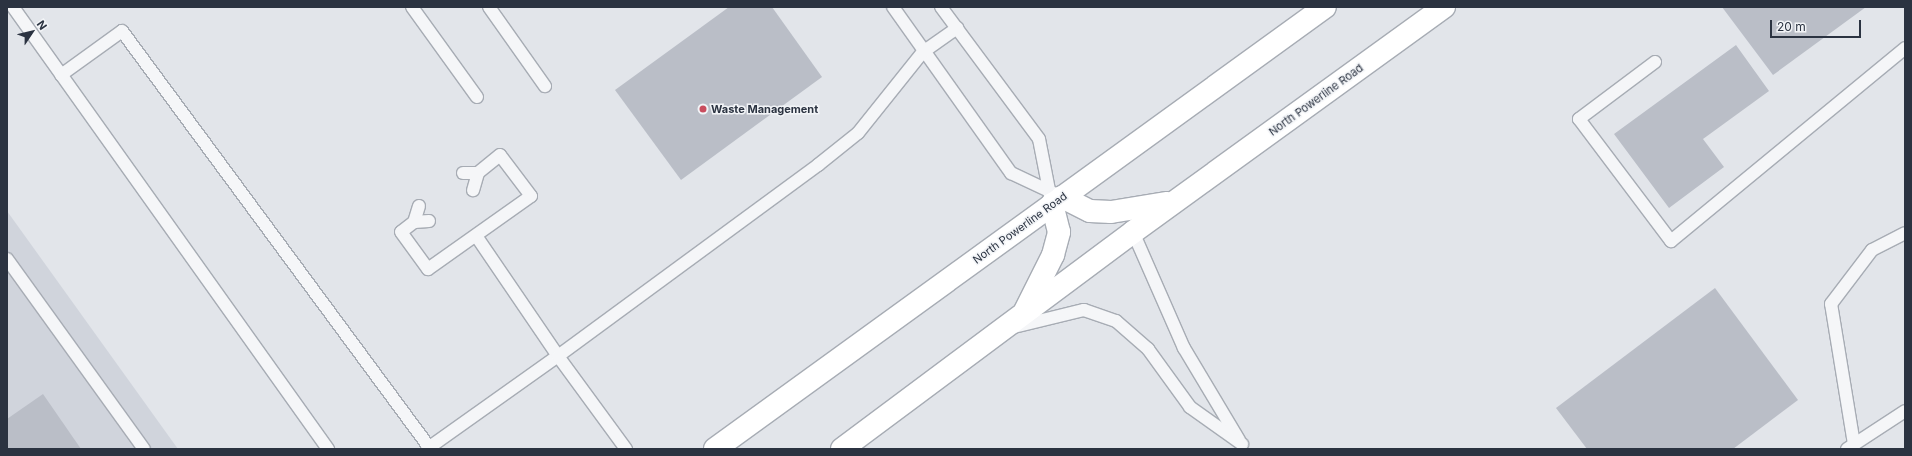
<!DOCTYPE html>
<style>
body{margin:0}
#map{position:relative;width:1912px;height:456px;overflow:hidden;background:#e2e5ea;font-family:Inter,sans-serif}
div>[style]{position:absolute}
.built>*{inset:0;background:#d0d4dc}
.building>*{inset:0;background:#babec7}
.roads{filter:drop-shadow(1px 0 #a7acb4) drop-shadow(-1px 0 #a7acb4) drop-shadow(0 1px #a7acb4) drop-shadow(0 -1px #a7acb4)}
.lane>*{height:12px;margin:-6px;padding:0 6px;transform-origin:6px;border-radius:6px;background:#f5f6f8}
.secondary>*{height:22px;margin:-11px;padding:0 11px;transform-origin:11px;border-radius:11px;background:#fff}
.dots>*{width:11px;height:11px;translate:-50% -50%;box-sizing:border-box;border:2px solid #f2f4f7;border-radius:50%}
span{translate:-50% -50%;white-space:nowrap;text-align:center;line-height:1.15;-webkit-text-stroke:3px #f2f4f7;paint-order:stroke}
.street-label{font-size:11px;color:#2b3341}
.poi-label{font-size:11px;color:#2b3341;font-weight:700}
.left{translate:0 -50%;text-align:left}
.frame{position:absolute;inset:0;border:8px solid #2b3341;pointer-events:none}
.north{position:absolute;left:12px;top:12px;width:40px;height:40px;-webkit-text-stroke:3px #f2f4f7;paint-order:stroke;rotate:55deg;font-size:11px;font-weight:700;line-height:16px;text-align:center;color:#2b3341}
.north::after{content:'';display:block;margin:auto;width:14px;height:18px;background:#2b3341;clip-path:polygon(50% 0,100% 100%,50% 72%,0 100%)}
.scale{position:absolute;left:1770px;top:20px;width:91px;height:18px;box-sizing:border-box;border:2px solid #2b3341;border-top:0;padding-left:5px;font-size:12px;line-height:14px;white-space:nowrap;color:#2b3341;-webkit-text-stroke:3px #f2f4f7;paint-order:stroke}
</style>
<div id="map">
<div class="built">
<div style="clip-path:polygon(7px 211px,178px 449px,7px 449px)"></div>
</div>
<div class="building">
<div style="clip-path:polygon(729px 7px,772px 7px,822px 77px,681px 180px,615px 90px)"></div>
<div style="clip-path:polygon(1722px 7px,1866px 7px,1773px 75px)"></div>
<div style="clip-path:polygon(1736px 45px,1769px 91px,1703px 139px,1724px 167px,1669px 208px,1614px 134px)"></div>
<div style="clip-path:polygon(1715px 288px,1798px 400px,1733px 449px,1587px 449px,1556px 408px)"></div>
<div style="clip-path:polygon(43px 394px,81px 449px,7px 449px,7px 419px)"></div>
</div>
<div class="roads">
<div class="lane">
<div style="left:13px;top:7px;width:543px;rotate:54.52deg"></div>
<div style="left:412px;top:7px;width:111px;rotate:54.2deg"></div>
<div style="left:489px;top:7px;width:97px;rotate:54.7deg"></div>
<div style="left:893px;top:7px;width:204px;rotate:54.6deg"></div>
<div style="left:1011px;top:173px;width:56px;rotate:25.2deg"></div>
<div style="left:941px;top:7px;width:164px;rotate:53.4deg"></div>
<div style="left:1039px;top:139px;width:57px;rotate:78.9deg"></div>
<div style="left:1655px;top:62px;width:95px;rotate:143.1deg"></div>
<div style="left:1579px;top:119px;width:153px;rotate:53deg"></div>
<div style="left:1671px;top:241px;width:303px;rotate:-39.5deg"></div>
<div style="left:61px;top:75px;width:75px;rotate:-35.8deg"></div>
<div style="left:122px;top:31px;width:517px;rotate:53.57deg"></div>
<div style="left:463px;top:173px;width:15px"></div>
<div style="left:419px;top:206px;width:17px;rotate:107deg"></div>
<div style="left:414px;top:222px;width:16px;rotate:142deg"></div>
<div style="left:401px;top:232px;width:46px;rotate:53.9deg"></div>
<div style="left:428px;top:269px;width:126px;rotate:-35.3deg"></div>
<div style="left:531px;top:196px;width:51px;rotate:-127.1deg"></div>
<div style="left:500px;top:155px;width:28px;rotate:141deg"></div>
<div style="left:478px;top:173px;width:18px;rotate:106deg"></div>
<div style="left:414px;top:222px;width:15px;rotate:-4deg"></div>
<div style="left:1133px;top:232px;width:127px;rotate:66.3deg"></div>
<div style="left:1184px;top:348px;width:107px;rotate:59.1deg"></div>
<div style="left:7px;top:259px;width:234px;rotate:54.2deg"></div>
<div style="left:1014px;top:327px;width:72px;rotate:-13.7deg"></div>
<div style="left:1084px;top:310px;width:34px;rotate:19deg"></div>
<div style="left:1116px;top:321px;width:43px;rotate:41.2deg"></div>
<div style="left:1148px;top:349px;width:72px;rotate:54.1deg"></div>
<div style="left:1190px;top:407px;width:64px;rotate:35.4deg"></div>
<div style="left:1854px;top:444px;width:142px;rotate:-99.3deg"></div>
<div style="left:1831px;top:304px;width:68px;rotate:-52.8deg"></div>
<div style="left:1872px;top:250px;width:37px;rotate:-27deg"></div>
<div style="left:427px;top:449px;width:161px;rotate:-35.4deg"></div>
<div style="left:558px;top:356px;width:145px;rotate:-124.3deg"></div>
<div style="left:626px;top:449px;width:115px;rotate:-126.2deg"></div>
<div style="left:558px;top:356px;width:323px;rotate:-36.3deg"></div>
<div style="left:818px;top:165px;width:51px;rotate:-38.7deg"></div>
<div style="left:858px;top:133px;width:104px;rotate:-51.3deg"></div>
<div style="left:923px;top:52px;width:42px;rotate:-35.2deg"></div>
<div style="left:1847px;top:449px;width:69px;rotate:-33.2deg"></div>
</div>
<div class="secondary">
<div style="left:1062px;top:197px;width:31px;rotate:27deg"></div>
<div style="left:1090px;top:211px;width:21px;rotate:3deg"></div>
<div style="left:1111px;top:212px;width:57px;rotate:-9.1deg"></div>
<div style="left:1025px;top:311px;width:63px;rotate:-63.4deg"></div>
<div style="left:1053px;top:255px;width:24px;rotate:-75deg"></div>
<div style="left:1059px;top:232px;width:29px;rotate:-104deg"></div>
<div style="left:715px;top:449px;width:753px;rotate:-35.93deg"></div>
<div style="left:842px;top:449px;width:363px;rotate:-36.7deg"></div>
<div style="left:1133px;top:232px;width:384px;rotate:-35.9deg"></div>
</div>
</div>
<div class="dots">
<div style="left:703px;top:109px;background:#c94d5e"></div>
</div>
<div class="street-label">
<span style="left:1316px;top:100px;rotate:-36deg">North Powerline Road</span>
<span style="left:1020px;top:228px;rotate:-36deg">North Powerline Road</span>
</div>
<div class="poi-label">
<span class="left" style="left:711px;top:109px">Waste Management</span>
</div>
<div class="frame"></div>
<div class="north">N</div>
<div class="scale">20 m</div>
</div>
